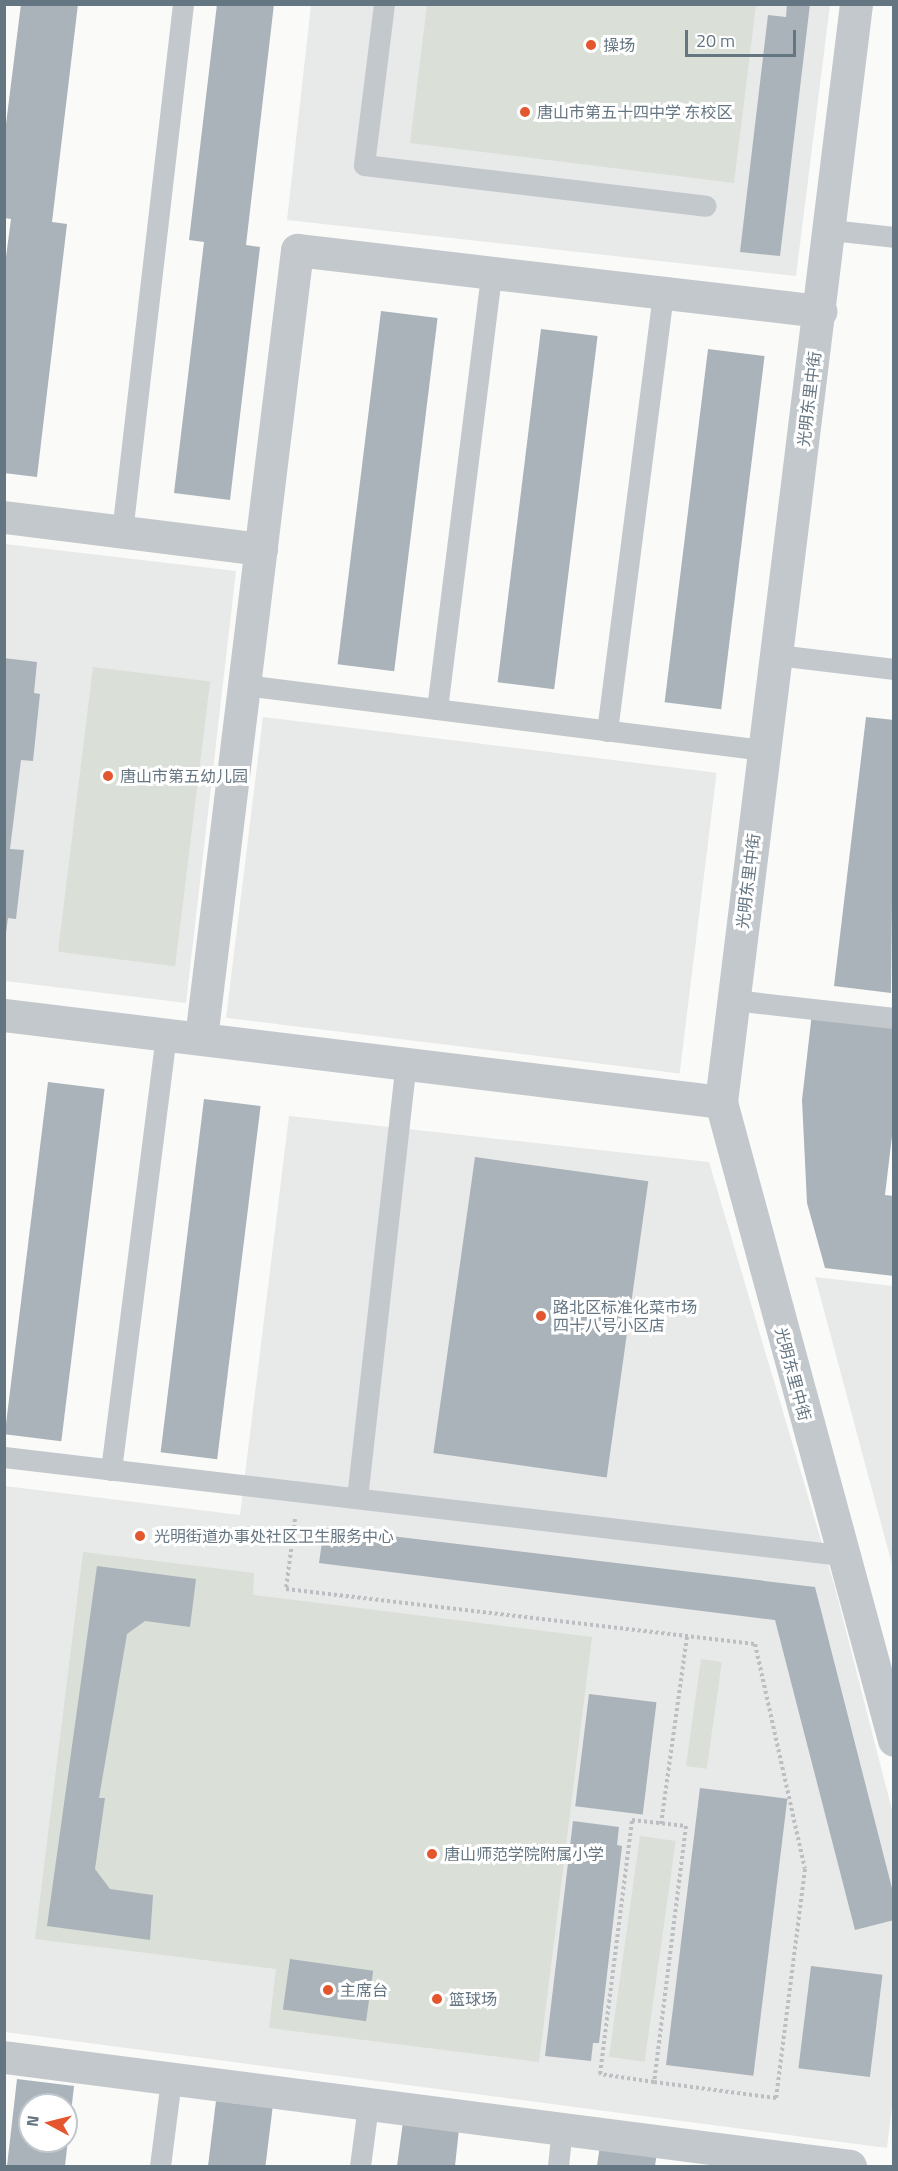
<!DOCTYPE html>
<meta charset="utf-8">
<style>
body{margin:0}
#map{position:relative;width:898px;height:2171px;overflow:hidden;background:#fafaf8;font-family:"Titillium Web","Noto Sans SC",sans-serif}
div>[style]{position:absolute}
.built>*{inset:0;background:#e8e9e9;transform-origin:0 0}
.green>*{inset:0;background:#dadfd7;transform-origin:0 0}
.building>*{inset:0;background:#aab3b9;transform-origin:0 0}
.path>*{height:4px;margin-top:-2px;transform-origin:0;background:repeating-linear-gradient(90deg,#bbbfc2 0 3px,transparent 0 6px)}
.lane>*{height:21px;margin:-10.5px;padding:0 10.5px;transform-origin:10.5px;border-radius:10.5px;background:#c3c8cc}
.street>*{height:33px;margin:-16.5px;padding:0 16.5px;transform-origin:16.5px;border-radius:16.5px;background:#c3c8cc}
.dots>*{width:16px;height:16px;translate:-50% -50%;box-sizing:border-box;border:3px solid #fff;border-radius:50%}
span{translate:-50% -50%;white-space:nowrap;text-align:center;line-height:1.15;-webkit-text-stroke:6px #fff;paint-order:stroke}
.poi-label{font-size:16px;color:#657683}
.left{translate:0 -50%;text-align:left}
.street-label{font-size:16px;color:#657683}
.frame{position:absolute;inset:0;border:6px solid #657683;pointer-events:none}
.north{position:absolute;left:18px;top:2093px;width:60px;height:60px;box-sizing:border-box;background:#fff;border:2px solid #c1c8cd;border-radius:50%;rotate:277deg;font-size:16px;font-weight:700;line-height:24px;text-align:center;color:#657683}
.north::after{content:'';display:block;margin:auto;width:21px;height:27px;background:#e4572e;clip-path:polygon(50% 0,100% 100%,50% 72%,0 100%)}
.scale{position:absolute;left:685px;top:30px;width:111px;height:27px;box-sizing:border-box;border:3px solid #657683;border-top:0;padding-left:8px;font-size:18px;line-height:21px;white-space:nowrap;color:#657683;-webkit-text-stroke:4px #fff;paint-order:stroke}
</style>
<div id="map">
<div class="built">
<div style="clip-path:polygon(311px 5px,830px 5px,796px 276px,287px 220px)"></div>
<div style="clip-path:polygon(5px 544px,236px 571px,186px 1003px,5px 981px)"></div>
<div style="left:263px;top:717px;width:457px;height:303px;rotate:7deg"></div>
<div style="clip-path:polygon(289px 1116px,709px 1162px,834px 1584px,893px 1814px,894px 2089px,887px 2148px,5px 2032px,5px 1486px,240px 1515px)"></div>
<div style="clip-path:polygon(815px 1277px,893px 1286px,893px 1568px)"></div>
</div>
<div class="green">
<div style="clip-path:polygon(427px 5px,756px 5px,734px 183px,410px 143px)"></div>
<div style="left:93px;top:667px;width:118px;height:287px;rotate:7deg"></div>
<div style="clip-path:polygon(83px 1552px,254px 1573px,253px 1595px,592px 1637px,539px 2062px,269px 2028px,276px 1969px,35px 1939px)"></div>
<div style="left:701px;top:1659px;width:21px;height:108px;rotate:8deg"></div>
<div style="left:640px;top:1836px;width:36px;height:223px;rotate:8deg"></div>
</div>
<div class="building">
<div style="clip-path:polygon(21px 4px,78px 4px,52px 222px,67px 224px,37px 477px,4px 473px,4px 272px,11px 219px,4px 218px,4px 140px)"></div>
<div style="clip-path:polygon(217px 4px,274px 4px,246px 245px,260px 247px,230px 500px,174px 493px,204px 242px,189px 240px)"></div>
<div style="clip-path:polygon(787px 4px,810px 4px,780px 256px,740px 252px,768px 15px,786px 17px)"></div>
<div style="left:381px;top:311px;width:57px;height:356px;rotate:7deg"></div>
<div style="left:541px;top:329px;width:57px;height:356px;rotate:7deg"></div>
<div style="left:708px;top:349px;width:57px;height:356px;rotate:7deg"></div>
<div style="clip-path:polygon(4px 658px,37px 662px,34px 693px,40px 694px,33px 761px,21px 760px,10px 849px,24px 850px,16px 919px,8px 918px,6px 933px)"></div>
<div style="clip-path:polygon(866px 717px,894px 720px,891px 993px,834px 986px)"></div>
<div style="clip-path:polygon(812px 1013px,894px 1022px,894px 1119px,885px 1195px,894px 1196px,894px 1276px,825px 1268px,807px 1203px,802px 1100px)"></div>
<div style="left:48px;top:1082px;width:57px;height:355px;rotate:7deg"></div>
<div style="left:204px;top:1099px;width:57px;height:356px;rotate:7deg"></div>
<div style="left:475px;top:1157px;width:175px;height:299px;rotate:8deg"></div>
<div style="clip-path:polygon(324px 1528px,815px 1587px,894px 1896px,894px 1920px,855px 1930px,775px 1620px,319px 1563px)"></div>
<div style="clip-path:polygon(97px 1566px,196px 1579px,190px 1627px,145px 1621px,127px 1634px,99px 1798px,105px 1798px,95px 1869px,110px 1889px,153px 1895px,150px 1940px,47px 1926px)"></div>
<div style="left:589px;top:1694px;width:68px;height:113px;rotate:7deg"></div>
<div style="left:700px;top:1788px;width:88px;height:279px;rotate:7deg"></div>
<div style="clip-path:polygon(573px 1821px,619px 1827px,617px 1845px,622px 1846px,599px 2043px,593px 2043px,591px 2061px,545px 2056px)"></div>
<div style="left:290px;top:1959px;width:84px;height:51px;rotate:8deg"></div>
<div style="left:811px;top:1966px;width:72px;height:103px;rotate:7deg"></div>
<div style="clip-path:polygon(evenodd,17px 2079px,74px 2086px,65px 2166px,7px 2166px,17px 2079px,30px 2105px,66px 2105px,66px 2141px,30px 2141px,30px 2105px)"></div>
<div style="left:216px;top:2101px;width:57px;height:65px;rotate:7deg"></div>
<div style="clip-path:polygon(403px 2122px,459px 2129px,455px 2166px,397px 2166px)"></div>
<div style="clip-path:polygon(600px 2145px,657px 2152px,655px 2166px,597px 2166px)"></div>
</div>
<div class="path">
<div style="left:295px;top:1519px;width:71px;rotate:97.3deg"></div>
<div style="left:286px;top:1589px;width:472px;rotate:6.7deg"></div>
<div style="left:755px;top:1644px;width:230px;rotate:77.5deg"></div>
<div style="left:805px;top:1869px;width:231px;rotate:97.2deg"></div>
<div style="left:776px;top:2098px;width:123px;rotate:-172.5deg"></div>
<div style="left:632px;top:1820px;width:54px;rotate:6.3deg"></div>
<div style="left:686px;top:1826px;width:258px;rotate:97.1deg"></div>
<div style="left:654px;top:2082px;width:55px;rotate:-171.6deg"></div>
<div style="left:600px;top:2074px;width:256px;rotate:-82.8deg"></div>
<div style="left:661px;top:1824px;width:190px;rotate:-82.1deg"></div>
</div>
<div class="lane">
<div style="left:384px;top:4px;width:162px;rotate:97.1deg"></div>
<div style="left:364px;top:165px;width:344px;rotate:6.8deg"></div>
<div style="left:831px;top:230px;width:63px;rotate:6.3deg"></div>
<div style="left:122px;top:532px;width:532px;rotate:-83.41deg"></div>
<div style="left:777px;top:655px;width:118px;rotate:6.8deg"></div>
<div style="left:244px;top:685px;width:524px;rotate:7.13deg"></div>
<div style="left:437px;top:709px;width:439px;rotate:-82.9deg"></div>
<div style="left:607px;top:731px;width:442px;rotate:-82.7deg"></div>
<div style="left:733px;top:1000px;width:162px;rotate:6.4deg"></div>
<div style="left:4px;top:1457px;width:843px;rotate:6.68deg"></div>
<div style="left:111px;top:1470px;width:439px;rotate:-82.8deg"></div>
<div style="left:357px;top:1498px;width:438px;rotate:-83.6deg"></div>
<div style="left:160px;top:2166px;width:87px;rotate:-82.7deg"></div>
<div style="left:360px;top:2166px;width:62px;rotate:-82.5deg"></div>
<div style="left:558px;top:2166px;width:36px;rotate:-84deg"></div>
</div>
<div class="street">
<div style="left:856px;top:4px;width:1106px;rotate:97.01deg"></div>
<div style="left:721px;top:1102px;width:661px;rotate:74.83deg"></div>
<div style="left:4px;top:517px;width:259px;rotate:7.1deg"></div>
<div style="left:4px;top:1015px;width:722px;rotate:6.92deg"></div>
<div style="left:201px;top:1038px;width:794px;rotate:-83.05deg"></div>
<div style="left:297px;top:250px;width:527px;rotate:6.65deg"></div>
<div style="left:4px;top:2057px;width:853px;rotate:7.34deg"></div>
</div>
<div class="dots">
<div style="left:591px;top:45px;background:#e4572e"></div>
<div style="left:525px;top:112px;background:#e4572e"></div>
<div style="left:108px;top:776px;background:#e4572e"></div>
<div style="left:541px;top:1316px;background:#e4572e"></div>
<div style="left:140px;top:1536px;background:#e4572e"></div>
<div style="left:432px;top:1854px;background:#e4572e"></div>
<div style="left:328px;top:1990px;background:#e4572e"></div>
<div style="left:437px;top:1999px;background:#e4572e"></div>
</div>
<div class="poi-label">
<span class="left" style="left:603px;top:45px">操场</span>
<span class="left" style="left:537px;top:112px">唐山市第五十四中学 东校区</span>
<span class="left" style="left:120px;top:776px">唐山市第五幼儿园</span>
<span class="left" style="left:553px;top:1316px">路北区标准化菜市场<br>四十八号小区店</span>
<span class="left" style="left:154px;top:1536px">光明街道办事处社区卫生服务中心</span>
<span class="left" style="left:444px;top:1854px">唐山师范学院附属小学</span>
<span class="left" style="left:340px;top:1990px">主席台</span>
<span class="left" style="left:449px;top:1999px">篮球场</span>
</div>
<div class="street-label">
<span style="left:809px;top:399px;rotate:-83deg">光明东里中街</span>
<span style="left:748px;top:881px;rotate:-83deg">光明东里中街</span>
<span style="left:793px;top:1374px;rotate:75deg">光明东里中街</span>
</div>
<div class="frame"></div>
<div class="north">N</div>
<div class="scale">20 m</div>
</div>
